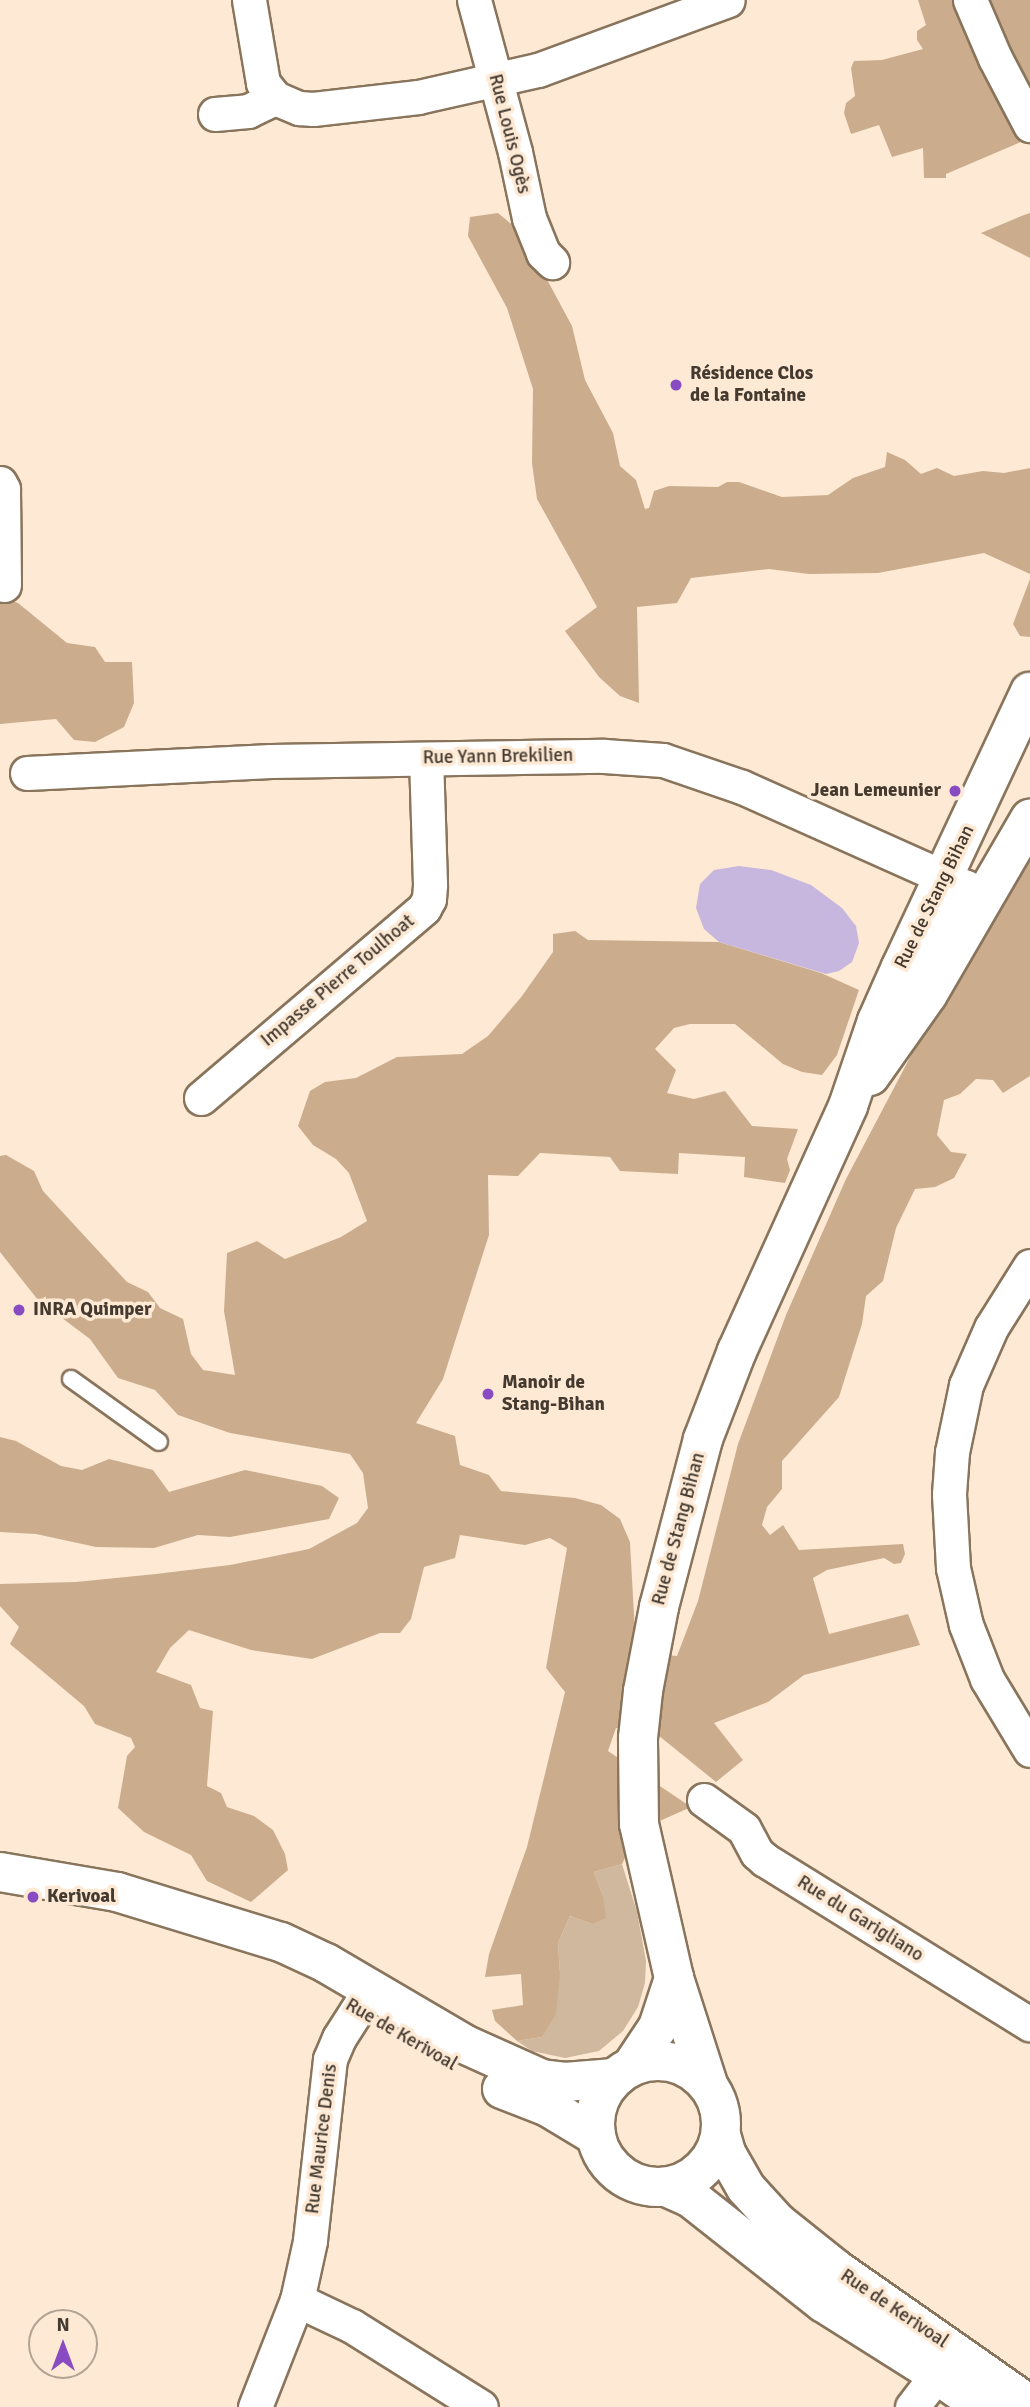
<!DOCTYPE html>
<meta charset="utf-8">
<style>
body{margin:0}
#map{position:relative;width:1030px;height:2407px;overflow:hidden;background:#fde9d4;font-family:Signika,sans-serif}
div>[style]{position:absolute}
.green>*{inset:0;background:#cfb89e}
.forest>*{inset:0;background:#cbad8d}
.water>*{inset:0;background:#c7b6dd}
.roads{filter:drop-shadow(2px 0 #89745c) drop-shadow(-2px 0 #89745c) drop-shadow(0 2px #89745c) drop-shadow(0 -2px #89745c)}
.lane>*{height:16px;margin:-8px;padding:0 8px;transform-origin:8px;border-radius:8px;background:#fff}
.street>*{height:33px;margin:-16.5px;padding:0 16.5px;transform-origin:16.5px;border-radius:16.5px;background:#fff}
.secondary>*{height:38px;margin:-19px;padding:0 19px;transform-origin:19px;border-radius:19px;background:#fff}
.secondary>.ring{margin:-19px;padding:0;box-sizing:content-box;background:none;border:38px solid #fff;border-radius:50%}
.dots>*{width:19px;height:19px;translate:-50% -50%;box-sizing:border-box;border:4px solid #fde9d4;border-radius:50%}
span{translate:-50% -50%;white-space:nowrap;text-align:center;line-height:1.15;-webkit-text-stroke:7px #fde9d4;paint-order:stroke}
.street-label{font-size:19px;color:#443a30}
.poi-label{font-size:19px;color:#443a30;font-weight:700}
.left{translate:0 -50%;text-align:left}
.right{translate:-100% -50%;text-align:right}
.north{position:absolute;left:28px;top:2309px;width:70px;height:70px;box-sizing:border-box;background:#fde9d4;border:2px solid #b3a392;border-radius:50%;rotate:0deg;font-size:19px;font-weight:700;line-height:28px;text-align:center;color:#443a30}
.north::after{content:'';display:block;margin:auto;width:24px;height:32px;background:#884bc1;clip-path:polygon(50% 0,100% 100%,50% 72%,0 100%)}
</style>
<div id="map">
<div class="green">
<div style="clip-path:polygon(622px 1864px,637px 1912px,646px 1961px,645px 1983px,638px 2007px,623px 2031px,599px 2051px,565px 2058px,532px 2051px,517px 2041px,542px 2037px,560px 1973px,558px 1943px,570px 1916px,592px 1924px,603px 1896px,594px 1872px)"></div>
</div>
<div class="forest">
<div style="clip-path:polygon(918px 0,1030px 0,1030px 138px,946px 174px,946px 178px,924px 178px,923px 148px,892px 157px,879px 125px,851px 134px,844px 113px,846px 103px,855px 96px,851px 68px,854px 61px,882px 60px,923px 49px,917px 40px,917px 31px,926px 25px)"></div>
<div style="clip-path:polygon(498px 213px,522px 233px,572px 326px,585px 380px,613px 433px,620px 466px,636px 480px,645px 509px,649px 508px,654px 491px,669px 486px,718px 487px,727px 482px,739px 482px,782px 497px,828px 495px,853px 478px,885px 467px,887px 452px,905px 460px,921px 474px,937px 468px,954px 476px,983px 471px,1004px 473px,1030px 468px,1030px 574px,984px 553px,878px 573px,809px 574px,769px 569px,691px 578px,677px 603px,637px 607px,639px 703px,620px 696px,599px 677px,565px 631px,597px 607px,537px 499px,532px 463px,533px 389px,507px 308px,468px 236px,470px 217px)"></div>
<div style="clip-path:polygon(1030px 213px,1030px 258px,981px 233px,1024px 215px)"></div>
<div style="clip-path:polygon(1030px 579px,1030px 637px,1020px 636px,1013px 624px)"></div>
<div style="clip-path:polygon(0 597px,18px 603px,67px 643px,95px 647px,105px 662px,132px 662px,134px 703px,124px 727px,95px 742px,74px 740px,56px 719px,0 724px)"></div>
<div style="clip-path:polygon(1030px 860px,1030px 1076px,1003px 1093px,993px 1080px,976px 1079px,960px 1094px,944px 1100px,937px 1135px,951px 1152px,967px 1154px,954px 1178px,935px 1187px,915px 1189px,896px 1228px,883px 1281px,866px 1296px,862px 1324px,839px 1397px,782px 1461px,782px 1489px,767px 1507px,762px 1525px,770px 1535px,783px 1525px,799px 1550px,903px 1544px,905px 1554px,901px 1563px,894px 1564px,884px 1558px,827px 1570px,813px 1578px,829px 1634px,908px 1614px,920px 1645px,804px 1675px,768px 1702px,714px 1723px,743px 1760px,716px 1782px,653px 1731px,616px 1728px,608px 1751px,691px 1807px,653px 1824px,635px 1837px,622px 1864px,594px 1872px,603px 1896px,606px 1918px,592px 1924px,570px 1916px,558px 1943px,560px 1973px,556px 2014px,542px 2037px,517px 2041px,495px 2021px,492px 2010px,523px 2005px,521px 1974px,485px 1977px,489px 1954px,527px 1847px,565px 1692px,546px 1668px,567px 1548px,550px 1538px,525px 1545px,460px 1535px,455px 1558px,424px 1567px,411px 1619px,400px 1633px,380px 1633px,312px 1659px,251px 1650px,189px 1630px,170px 1648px,156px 1672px,191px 1685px,200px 1708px,213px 1711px,207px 1786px,221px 1793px,227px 1807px,254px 1816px,273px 1830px,285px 1854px,288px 1870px,251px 1902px,207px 1881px,191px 1855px,144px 1832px,118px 1808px,127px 1756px,135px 1747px,131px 1738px,95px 1724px,84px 1706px,10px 1644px,19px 1627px,0 1606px,0 1584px,76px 1582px,156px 1574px,230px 1565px,309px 1549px,357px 1523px,368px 1508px,363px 1473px,350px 1454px,230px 1433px,178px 1415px,155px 1390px,118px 1378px,90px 1339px,38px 1300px,0 1252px,0 1156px,6px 1155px,34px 1171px,43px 1191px,127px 1282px,148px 1292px,160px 1308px,183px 1319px,191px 1354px,203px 1370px,235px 1375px,224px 1311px,227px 1253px,257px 1241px,285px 1259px,341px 1237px,367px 1221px,349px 1173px,336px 1159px,313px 1145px,298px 1126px,310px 1091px,325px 1082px,356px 1078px,397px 1057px,462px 1054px,488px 1036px,522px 996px,553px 952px,553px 934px,575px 931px,588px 940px,719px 942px,821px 973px,859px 990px,837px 1055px,822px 1075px,802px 1072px,783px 1064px,735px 1024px,690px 1024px,674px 1028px,655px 1049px,676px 1070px,667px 1093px,694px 1099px,725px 1091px,752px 1126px,798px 1129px,787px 1159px,790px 1170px,785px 1183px,744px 1177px,745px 1157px,679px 1153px,678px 1174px,620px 1171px,610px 1157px,540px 1153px,518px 1176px,488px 1175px,489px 1235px,443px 1379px,416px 1423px,455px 1436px,460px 1465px,489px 1475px,501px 1491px,575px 1498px,601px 1505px,620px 1519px,630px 1542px,636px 1652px,677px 1656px,698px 1601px,738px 1444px,786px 1315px,846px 1179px,945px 991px)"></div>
<div style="clip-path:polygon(0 1437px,16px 1441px,61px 1466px,82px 1470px,109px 1459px,153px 1470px,169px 1492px,245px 1470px,322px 1486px,339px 1498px,329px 1519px,230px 1537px,198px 1535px,154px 1548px,96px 1547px,36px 1534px,0 1532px)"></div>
</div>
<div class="water">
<div style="clip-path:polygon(739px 866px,771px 870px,811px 885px,842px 908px,856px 926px,859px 943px,852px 962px,839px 971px,826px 974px,719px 942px,704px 929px,696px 908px,700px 884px,714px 870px)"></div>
</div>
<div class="roads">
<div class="lane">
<div style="left:71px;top:1379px;width:108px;rotate:35.6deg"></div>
</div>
<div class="street">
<div style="left:249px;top:0;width:84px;rotate:80.4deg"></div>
<div style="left:263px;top:83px;width:19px;rotate:51deg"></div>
<div style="left:275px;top:98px;width:26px;rotate:23deg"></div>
<div style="left:299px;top:108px;width:14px;rotate:4deg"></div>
<div style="left:313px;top:109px;width:106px;rotate:-6.5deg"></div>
<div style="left:418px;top:97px;width:123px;rotate:-12.7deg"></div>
<div style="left:538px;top:70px;width:202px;rotate:-20.2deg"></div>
<div style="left:474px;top:0;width:157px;rotate:74.9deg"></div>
<div style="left:515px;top:152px;width:67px;rotate:78deg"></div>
<div style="left:529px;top:218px;width:38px;rotate:68deg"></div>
<div style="left:543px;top:253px;width:13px;rotate:45deg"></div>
<div style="left:970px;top:0;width:63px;rotate:66.7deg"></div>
<div style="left:995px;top:58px;width:76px;rotate:62.4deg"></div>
<div style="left:215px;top:114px;width:33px;rotate:-5deg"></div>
<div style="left:248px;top:111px;width:30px;rotate:-26deg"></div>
<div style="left:0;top:483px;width:7px;rotate:63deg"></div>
<div style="left:3px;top:489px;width:96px;rotate:89.4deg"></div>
<div style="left:27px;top:773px;width:244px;rotate:-2.8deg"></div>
<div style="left:271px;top:761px;width:333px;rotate:-0.9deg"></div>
<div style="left:604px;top:756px;width:59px;rotate:3.9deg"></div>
<div style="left:663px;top:760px;width:83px;rotate:18.9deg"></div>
<div style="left:742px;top:787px;width:245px;rotate:24.1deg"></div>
<div style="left:966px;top:887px;width:82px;rotate:117.5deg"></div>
<div style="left:201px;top:1098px;width:293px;rotate:-40.4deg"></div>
<div style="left:424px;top:908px;width:10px;rotate:-61deg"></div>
<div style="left:429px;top:899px;width:15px;rotate:-86deg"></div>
<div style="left:430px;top:884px;width:125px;rotate:-91.8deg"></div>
<div style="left:1030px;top:1266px;width:73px;rotate:122.2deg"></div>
<div style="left:991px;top:1328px;width:62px;rotate:113.7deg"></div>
<div style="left:966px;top:1385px;width:68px;rotate:101.8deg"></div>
<div style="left:952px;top:1452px;width:42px;rotate:94.1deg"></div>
<div style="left:949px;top:1494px;width:74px;rotate:86.9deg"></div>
<div style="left:953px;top:1568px;width:58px;rotate:77.2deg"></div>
<div style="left:966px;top:1625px;width:58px;rotate:68.7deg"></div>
<div style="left:987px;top:1679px;width:83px;rotate:58.8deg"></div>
<div style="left:704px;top:1800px;width:49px;rotate:35.9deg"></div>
<div style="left:744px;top:1829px;width:27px;rotate:62deg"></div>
<div style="left:757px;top:1853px;width:11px;rotate:41deg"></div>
<div style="left:765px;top:1860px;width:312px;rotate:31.8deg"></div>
<div style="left:371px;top:1988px;width:59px;rotate:122.6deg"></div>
<div style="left:339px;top:2038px;width:23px;rotate:113deg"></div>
<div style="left:330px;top:2059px;width:183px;rotate:96.3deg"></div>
<div style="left:310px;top:2241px;width:60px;rotate:102.4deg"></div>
<div style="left:297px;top:2300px;width:61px;rotate:25.3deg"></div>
<div style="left:352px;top:2326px;width:152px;rotate:32.1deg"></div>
<div style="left:255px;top:2407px;width:115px;rotate:-68.6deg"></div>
<div style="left:912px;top:2407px;width:67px;rotate:-52.3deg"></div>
</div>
<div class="secondary">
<div style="left:870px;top:1076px;width:100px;rotate:-54.7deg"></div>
<div style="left:928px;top:994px;width:203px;rotate:-59.8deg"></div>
<div style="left:0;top:1872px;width:119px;rotate:9.7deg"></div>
<div style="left:117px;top:1892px;width:171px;rotate:17deg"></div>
<div style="left:281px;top:1942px;width:50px;rotate:25deg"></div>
<div style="left:326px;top:1963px;width:160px;rotate:30.4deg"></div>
<div style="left:464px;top:2044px;width:85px;rotate:24.2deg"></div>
<div style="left:542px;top:2079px;width:23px;rotate:7deg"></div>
<div style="left:565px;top:2082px;width:49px;rotate:-4.7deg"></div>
<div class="ring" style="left:595px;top:2061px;width:88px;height:88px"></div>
<div style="left:632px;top:2066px;width:47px;rotate:-56.3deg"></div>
<div style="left:658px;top:2027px;width:52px;rotate:-71.9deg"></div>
<div style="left:708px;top:2084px;width:111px;rotate:-107.8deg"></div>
<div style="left:674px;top:1978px;width:158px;rotate:-102.8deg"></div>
<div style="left:639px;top:1824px;width:86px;rotate:-90.7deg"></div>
<div style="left:638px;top:1738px;width:47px;rotate:-83.9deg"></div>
<div style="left:643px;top:1691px;width:86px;rotate:-79.2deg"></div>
<div style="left:659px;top:1607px;width:174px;rotate:-75.3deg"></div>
<div style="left:703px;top:1439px;width:94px;rotate:-68.9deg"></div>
<div style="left:737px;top:1351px;width:269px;rotate:-65.6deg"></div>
<div style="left:848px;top:1106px;width:90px;rotate:-71.2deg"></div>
<div style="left:877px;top:1021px;width:59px;rotate:-66deg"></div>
<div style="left:901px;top:967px;width:304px;rotate:-64.9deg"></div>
<div style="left:502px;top:2089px;width:49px;rotate:21.4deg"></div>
<div style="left:548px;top:2107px;width:56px;rotate:31.1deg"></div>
<div style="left:721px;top:2135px;width:19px;rotate:74deg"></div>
<div style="left:726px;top:2153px;width:40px;rotate:60.3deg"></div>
<div style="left:746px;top:2188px;width:46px;rotate:47.6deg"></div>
<div style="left:777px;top:2222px;width:77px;rotate:38.7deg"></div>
<div style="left:837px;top:2270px;width:236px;rotate:35deg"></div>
<div style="left:666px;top:2187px;width:27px;rotate:24deg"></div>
<div style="left:691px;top:2198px;width:169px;rotate:38.3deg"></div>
<div style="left:824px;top:2303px;width:131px;rotate:32.2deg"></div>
<div style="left:935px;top:2373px;width:59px;rotate:35.3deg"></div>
</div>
</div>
<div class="dots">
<div style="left:676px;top:385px;background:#884bc1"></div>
<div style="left:955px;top:791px;background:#884bc1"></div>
<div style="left:19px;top:1310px;background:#884bc1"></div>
<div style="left:488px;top:1394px;background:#884bc1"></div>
<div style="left:33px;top:1897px;background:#884bc1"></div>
</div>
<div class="street-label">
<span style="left:509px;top:134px;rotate:76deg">Rue Louis Ogès</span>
<span style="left:498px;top:757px;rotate:-1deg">Rue Yann Brekilien</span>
<span style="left:935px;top:897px;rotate:-64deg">Rue de Stang Bihan</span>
<span style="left:338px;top:981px;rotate:-40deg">Impasse Pierre Toulhoat</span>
<span style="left:679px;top:1529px;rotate:-75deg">Rue de Stang Bihan</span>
<span style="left:860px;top:1919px;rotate:32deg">Rue du Garigliano</span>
<span style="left:401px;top:2035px;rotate:30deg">Rue de Kerivoal</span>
<span style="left:322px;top:2139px;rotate:-83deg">Rue Maurice Denis</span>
<span style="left:894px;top:2309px;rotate:34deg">Rue de Kerivoal</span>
</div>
<div class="poi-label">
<span class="left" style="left:690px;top:385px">Résidence Clos<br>de la Fontaine</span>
<span class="right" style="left:941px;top:791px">Jean Lemeunier</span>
<span class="left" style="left:33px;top:1310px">INRA Quimper</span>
<span class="left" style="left:502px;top:1394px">Manoir de<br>Stang-Bihan</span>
<span class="left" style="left:47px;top:1897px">Kerivoal</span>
</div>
<div class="north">N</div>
</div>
